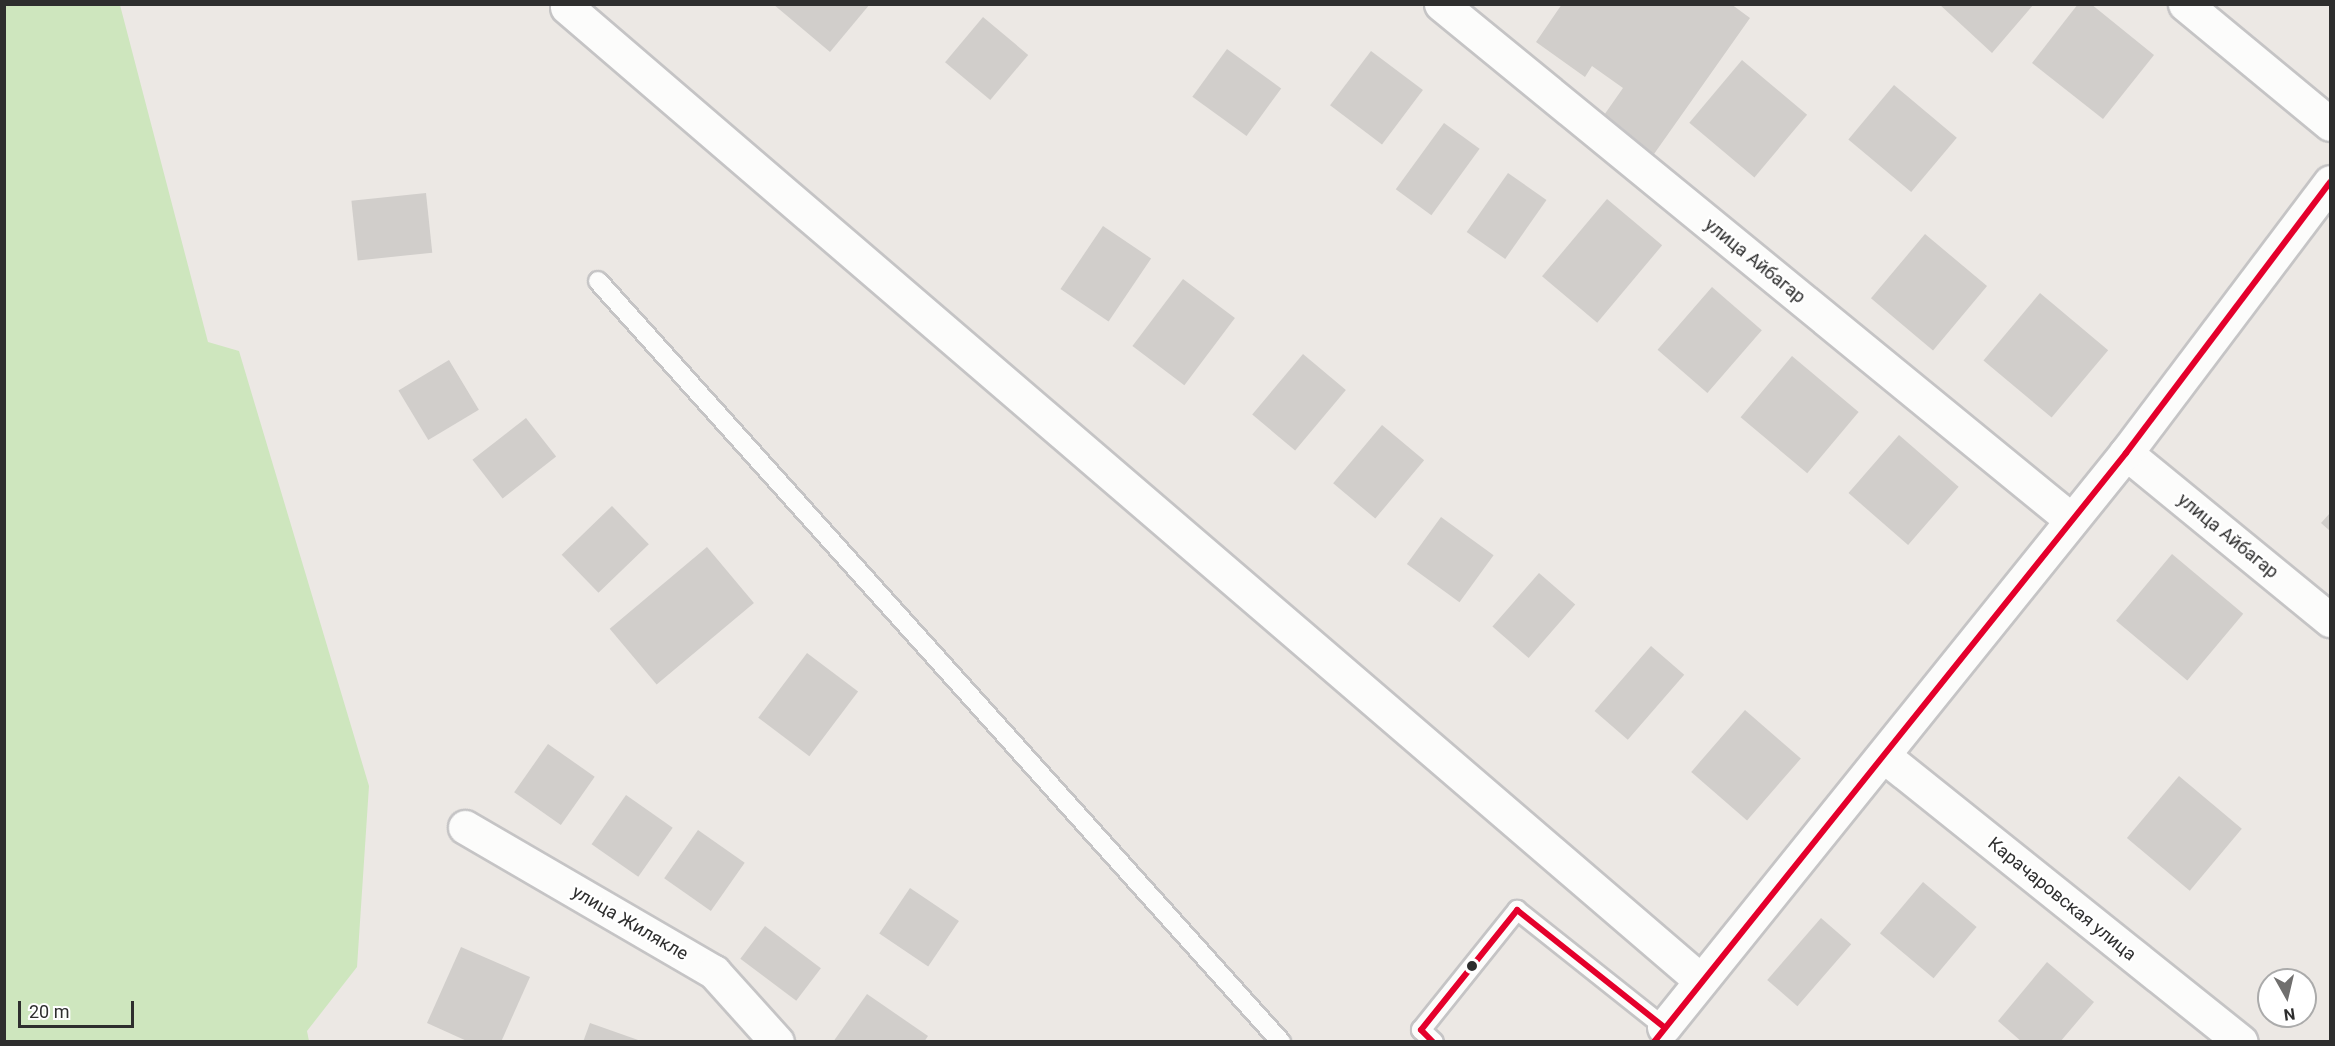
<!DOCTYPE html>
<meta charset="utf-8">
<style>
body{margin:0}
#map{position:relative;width:2335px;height:1046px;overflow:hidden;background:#ece8e4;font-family:Roboto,sans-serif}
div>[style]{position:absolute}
.green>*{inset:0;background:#cee6be}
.building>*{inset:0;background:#d1cecb;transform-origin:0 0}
.roads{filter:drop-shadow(2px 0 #c5c4c5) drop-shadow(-2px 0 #c5c4c5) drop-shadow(0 2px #c5c4c5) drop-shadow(0 -2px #c5c4c5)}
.lane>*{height:18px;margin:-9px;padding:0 9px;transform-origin:9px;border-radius:9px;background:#fcfcfb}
.street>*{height:33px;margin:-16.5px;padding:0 16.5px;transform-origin:16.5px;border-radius:16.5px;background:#fcfcfb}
.secondary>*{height:33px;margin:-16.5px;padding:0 16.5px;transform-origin:16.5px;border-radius:16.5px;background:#fcfcfb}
.bus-1>*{height:6px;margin:-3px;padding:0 3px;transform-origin:3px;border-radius:3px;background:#e4002b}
.dots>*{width:16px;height:16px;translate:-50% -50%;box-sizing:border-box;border:3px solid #fff;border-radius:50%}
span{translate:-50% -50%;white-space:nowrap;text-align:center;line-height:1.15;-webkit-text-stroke:4.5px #fff;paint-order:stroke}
.street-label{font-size:18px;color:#2e2e2e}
.frame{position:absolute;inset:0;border:6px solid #2e2e2e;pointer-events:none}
.north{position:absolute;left:2257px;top:968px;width:60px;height:60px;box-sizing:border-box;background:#fff;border:2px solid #ababab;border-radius:50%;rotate:172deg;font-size:16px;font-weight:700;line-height:24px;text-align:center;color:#2e2e2e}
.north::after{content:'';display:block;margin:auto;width:21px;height:27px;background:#706f6e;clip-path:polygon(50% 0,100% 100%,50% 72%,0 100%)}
.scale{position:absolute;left:18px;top:1001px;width:116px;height:27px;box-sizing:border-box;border:3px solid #2e2e2e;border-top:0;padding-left:8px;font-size:18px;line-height:21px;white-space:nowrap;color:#2e2e2e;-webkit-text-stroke:4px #fff;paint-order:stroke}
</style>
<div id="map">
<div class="green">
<div style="clip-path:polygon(5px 4px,120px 5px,208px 342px,239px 351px,369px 786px,357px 967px,307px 1031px,309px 1041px,5px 1041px)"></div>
</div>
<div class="building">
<div style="clip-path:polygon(773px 4px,870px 4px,830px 52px)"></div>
<div style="clip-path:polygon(1562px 4px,1731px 4px,1750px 18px,1654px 154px,1602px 118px,1623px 88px,1592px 66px,1585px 77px,1536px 42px)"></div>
<div style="clip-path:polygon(1939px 4px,2034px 4px,1992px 53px)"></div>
<div style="clip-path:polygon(2078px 4px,2091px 4px,2154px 55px,2103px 119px,2032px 63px)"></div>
<div style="left:983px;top:17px;width:59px;height:59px;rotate:40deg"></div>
<div style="left:1227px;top:49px;width:67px;height:59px;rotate:36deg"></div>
<div style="left:1371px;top:51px;width:65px;height:68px;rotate:37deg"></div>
<div style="left:1742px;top:60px;width:85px;height:82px;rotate:40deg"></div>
<div style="left:1894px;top:85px;width:82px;height:71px;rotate:40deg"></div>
<div style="left:1444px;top:123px;width:44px;height:82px;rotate:36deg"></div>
<div style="left:1508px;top:173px;width:47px;height:72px;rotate:35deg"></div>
<div style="left:426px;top:193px;width:60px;height:75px;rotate:84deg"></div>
<div style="left:1607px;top:199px;width:72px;height:101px;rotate:40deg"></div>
<div style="left:1103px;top:226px;width:58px;height:76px;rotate:34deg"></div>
<div style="left:1925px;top:234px;width:81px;height:84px;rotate:40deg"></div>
<div style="left:1183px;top:279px;width:65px;height:84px;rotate:37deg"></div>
<div style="left:1712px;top:287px;width:66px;height:83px;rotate:41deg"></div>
<div style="left:2040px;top:293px;width:89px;height:88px;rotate:40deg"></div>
<div style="left:1303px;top:354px;width:56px;height:79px;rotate:40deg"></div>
<div style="left:1792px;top:356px;width:87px;height:80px;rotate:40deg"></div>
<div style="left:449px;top:360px;width:58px;height:59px;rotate:59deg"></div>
<div style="left:526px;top:418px;width:49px;height:68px;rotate:52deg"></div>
<div style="left:1382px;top:425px;width:55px;height:76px;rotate:40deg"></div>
<div style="left:1899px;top:435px;width:79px;height:77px;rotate:41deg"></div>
<div style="left:612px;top:506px;width:53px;height:70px;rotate:46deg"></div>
<div style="clip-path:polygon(2330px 513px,2330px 531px,2321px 523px)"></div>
<div style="left:1441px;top:517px;width:65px;height:58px;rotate:36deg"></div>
<div style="left:707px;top:547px;width:73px;height:127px;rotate:50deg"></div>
<div style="left:2172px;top:554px;width:93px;height:87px;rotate:40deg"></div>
<div style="left:1539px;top:573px;width:48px;height:71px;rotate:41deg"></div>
<div style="left:1651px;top:646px;width:44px;height:86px;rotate:41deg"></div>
<div style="left:807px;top:653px;width:64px;height:81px;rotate:37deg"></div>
<div style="left:1745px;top:710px;width:74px;height:82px;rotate:41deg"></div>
<div style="left:548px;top:744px;width:57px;height:59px;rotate:35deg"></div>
<div style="left:2179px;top:776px;width:82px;height:81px;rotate:40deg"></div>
<div style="left:626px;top:795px;width:57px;height:60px;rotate:35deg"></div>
<div style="left:698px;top:830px;width:57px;height:59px;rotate:35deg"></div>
<div style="left:1923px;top:882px;width:70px;height:67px;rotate:40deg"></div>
<div style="left:910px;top:888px;width:59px;height:55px;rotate:34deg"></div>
<div style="left:1821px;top:918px;width:40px;height:82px;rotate:41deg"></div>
<div style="left:765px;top:926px;width:70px;height:41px;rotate:37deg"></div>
<div style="clip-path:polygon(461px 947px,530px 977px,501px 1042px,469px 1042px,427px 1023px)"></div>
<div style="clip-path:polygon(2047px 962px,2094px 1002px,2060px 1042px,2022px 1042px,1998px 1021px)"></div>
<div style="clip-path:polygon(867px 994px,928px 1036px,924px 1042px,833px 1042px)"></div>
<div style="clip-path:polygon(590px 1023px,641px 1041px,641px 1042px,583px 1042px)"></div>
</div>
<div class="roads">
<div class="lane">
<div style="left:598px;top:281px;width:1023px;rotate:48.09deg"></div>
<div style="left:1434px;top:1042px;width:18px;rotate:-137deg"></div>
<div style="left:1421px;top:1030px;width:154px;rotate:-51.3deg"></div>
<div style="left:1517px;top:910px;width:188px;rotate:38.5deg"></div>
</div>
<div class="street">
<div style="left:1441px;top:4px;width:812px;rotate:39.3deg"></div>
<div style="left:2185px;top:4px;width:188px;rotate:39.6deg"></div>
<div style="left:567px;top:7px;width:1492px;rotate:40.65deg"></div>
<div style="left:2126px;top:453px;width:264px;rotate:39.3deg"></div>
<div style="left:1884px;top:756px;width:457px;rotate:38.7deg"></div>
<div style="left:465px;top:827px;width:288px;rotate:30.2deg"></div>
<div style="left:714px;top:972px;width:94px;rotate:48deg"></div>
</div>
<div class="secondary">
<div style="left:1664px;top:1027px;width:737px;rotate:-51.17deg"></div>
<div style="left:2126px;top:453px;width:339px;rotate:-53deg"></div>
</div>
</div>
<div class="bus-1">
<div style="left:1433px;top:1042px;width:17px;rotate:-135deg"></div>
<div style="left:1421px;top:1030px;width:154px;rotate:-51.3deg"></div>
<div style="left:1517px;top:910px;width:188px;rotate:38.5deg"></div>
<div style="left:1654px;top:1042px;width:755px;rotate:-51.29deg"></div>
<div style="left:2126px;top:453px;width:339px;rotate:-53deg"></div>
</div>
<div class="dots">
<div style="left:1472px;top:966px;background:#2e2e2e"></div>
</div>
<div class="street-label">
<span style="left:1755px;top:261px;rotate:39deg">улица Айбагар</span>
<span style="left:2228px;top:536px;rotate:39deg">улица Айбагар</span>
<span style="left:2062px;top:899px;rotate:39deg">Карачаровская улица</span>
<span style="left:630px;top:923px;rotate:30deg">улица Жилякле</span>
</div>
<div class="frame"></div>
<div class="north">N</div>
<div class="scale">20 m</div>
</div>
